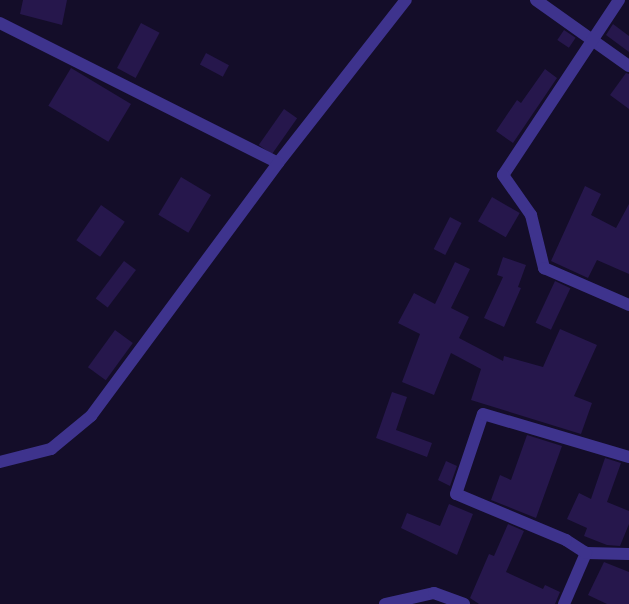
<!DOCTYPE html>
<style>
body{margin:0}
#map{position:relative;width:629px;height:604px;overflow:hidden;background:#140d29;font-family:"Space Grotesk",sans-serif}
div>[style]{position:absolute}
.building>*{inset:0;background:#26174c;transform-origin:0 0}
.minor>*{height:12px;margin:-6px;padding:0 6px;transform-origin:6px;border-radius:6px;background:#3e338d}
span{translate:-50% -50%;white-space:nowrap;text-align:center;line-height:1.15;-webkit-text-stroke:5px #140d29;paint-order:stroke}
</style>
<div id="map">
<div class="building">
<div style="clip-path:polygon(23px 0,67px 0,62px 25px,20px 14px)"></div>
<div style="left:141px;top:23px;width:21px;height:51px;rotate:28deg"></div>
<div style="clip-path:polygon(613px 24px,629px 36px,629px 52px,606px 35px)"></div>
<div style="left:564px;top:30px;width:14px;height:12px;rotate:34deg"></div>
<div style="left:206px;top:53px;width:26px;height:13px;rotate:28deg"></div>
<div style="left:71px;top:68px;width:70px;height:44px;rotate:31deg"></div>
<div style="clip-path:polygon(545px 69px,557px 78px,513px 143px,496px 131px,517px 100px,521px 103px)"></div>
<div style="clip-path:polygon(626px 73px,629px 74px,629px 109px,610px 95px)"></div>
<div style="left:284px;top:109px;width:16px;height:44px;rotate:35deg"></div>
<div style="left:181px;top:177px;width:35px;height:44px;rotate:31deg"></div>
<div style="clip-path:polygon(585px 186px,601px 194px,591px 215px,616px 228px,629px 204px,629px 274px,597px 260px,588px 278px,551px 261px)"></div>
<div style="left:492px;top:197px;width:32px;height:28px;rotate:30deg"></div>
<div style="left:101px;top:205px;width:29px;height:43px;rotate:35deg"></div>
<div style="left:450px;top:217px;width:13px;height:36px;rotate:27deg"></div>
<div style="clip-path:polygon(503px 257px,526px 265px,518px 287px,521px 288px,504px 327px,484px 318px,503px 277px,497px 275px)"></div>
<div style="left:124px;top:261px;width:15px;height:47px;rotate:37deg"></div>
<div style="clip-path:polygon(455px 262px,470px 269px,451px 308px,469px 317px,459px 338px,503px 361px,504px 356px,543px 367px,560px 329px,597px 345px,574px 396px,592px 403px,581px 434px,471px 400px,481px 369px,451px 353px,434px 395px,402px 382px,420px 334px,398px 323px,414px 293px,435px 304px)"></div>
<div style="left:555px;top:281px;width:17px;height:46px;rotate:25deg"></div>
<div style="left:115px;top:330px;width:22px;height:46px;rotate:36deg"></div>
<div style="clip-path:polygon(392px 392px,407px 397px,396px 430px,432px 443px,427px 457px,376px 438px)"></div>
<div style="clip-path:polygon(527px 435px,562px 446px,536px 518px,491px 500px,500px 475px,511px 480px)"></div>
<div style="clip-path:polygon(605px 458px,621px 463px,607px 502px,629px 511px,629px 524px,620px 546px,607px 545px,584px 536px,587px 528px,567px 519px,579px 493px,591px 499px)"></div>
<div style="clip-path:polygon(446px 461px,457px 466px,450px 486px,438px 480px)"></div>
<div style="clip-path:polygon(449px 504px,473px 514px,457px 555px,401px 528px,407px 513px,440px 526px)"></div>
<div style="clip-path:polygon(508px 524px,524px 531px,506px 572px,543px 589px,545px 585px,560px 592px,555px 604px,479px 604px,470px 598px,489px 554px,494px 556px)"></div>
<div style="clip-path:polygon(604px 562px,629px 572px,629px 604px,607px 604px,588px 595px)"></div>
</div>
<div class="minor">
<div style="left:536px;top:0;width:114px;rotate:35.4deg"></div>
<div style="left:619px;top:0;width:210px;rotate:123.5deg"></div>
<div style="left:503px;top:175px;width:49px;rotate:55deg"></div>
<div style="left:531px;top:215px;width:55px;rotate:76.2deg"></div>
<div style="left:544px;top:268px;width:93px;rotate:23.5deg"></div>
<div style="left:0;top:23px;width:311px;rotate:26.7deg"></div>
<div style="left:278px;top:163px;width:207px;rotate:-51.9deg"></div>
<div style="left:0;top:462px;width:53px;rotate:-14.3deg"></div>
<div style="left:51px;top:449px;width:52px;rotate:-39.5deg"></div>
<div style="left:91px;top:416px;width:315px;rotate:-53.5deg"></div>
<div style="left:586px;top:553px;width:43px;rotate:1.3deg"></div>
<div style="left:385px;top:604px;width:50px;rotate:-12.7deg"></div>
<div style="left:434px;top:593px;width:32px;rotate:20deg"></div>
<div style="left:564px;top:604px;width:56px;rotate:-66.7deg"></div>
<div style="left:586px;top:553px;width:24px;rotate:-147deg"></div>
<div style="left:566px;top:540px;width:119px;rotate:-157.3deg"></div>
<div style="left:456px;top:494px;width:84px;rotate:-71.4deg"></div>
<div style="left:483px;top:414px;width:152px;rotate:16.4deg"></div>
</div>
</div>
